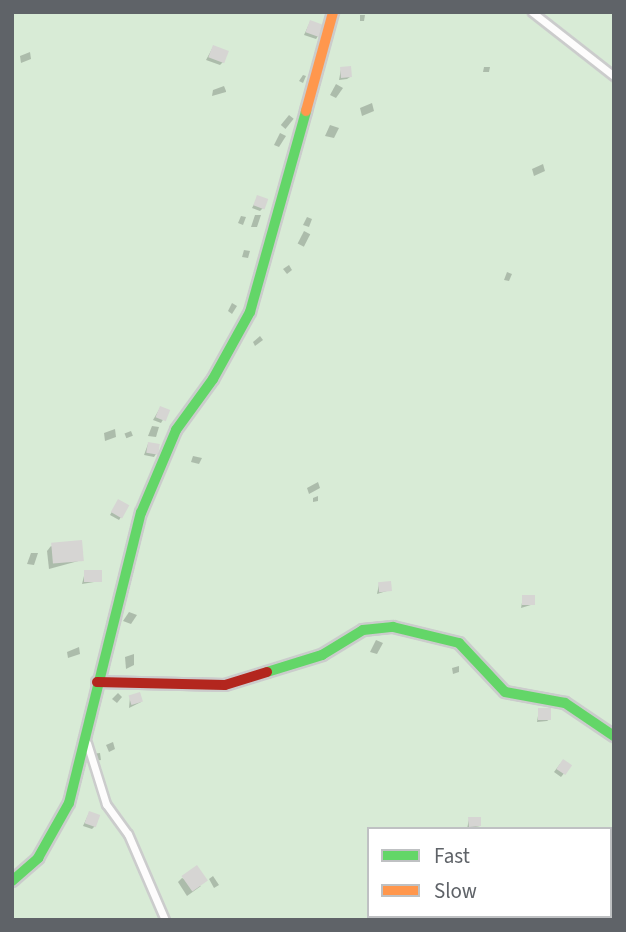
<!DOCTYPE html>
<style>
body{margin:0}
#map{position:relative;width:626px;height:932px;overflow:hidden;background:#efeeea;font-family:"Source Sans 3",sans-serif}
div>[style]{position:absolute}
.green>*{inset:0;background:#d8ebd6}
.shadow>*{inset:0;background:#0003;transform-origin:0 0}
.building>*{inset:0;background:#d6d5d3;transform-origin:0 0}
.roads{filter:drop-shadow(2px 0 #cbcccc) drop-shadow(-2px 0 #cbcccc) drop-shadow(0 2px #cbcccc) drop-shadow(0 -2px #cbcccc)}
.street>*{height:7px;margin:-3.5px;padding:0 3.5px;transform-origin:3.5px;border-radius:3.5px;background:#fdfcfc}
.fast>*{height:10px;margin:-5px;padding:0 5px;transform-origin:5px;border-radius:5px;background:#63d668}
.slow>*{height:10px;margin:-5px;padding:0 5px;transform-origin:5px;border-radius:5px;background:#ff974d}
.jam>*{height:10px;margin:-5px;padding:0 5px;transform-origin:5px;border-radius:5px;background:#b3261e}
span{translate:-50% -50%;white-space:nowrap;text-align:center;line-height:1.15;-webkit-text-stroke:6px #fff;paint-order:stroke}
.frame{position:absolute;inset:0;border:14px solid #5f6368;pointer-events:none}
.legend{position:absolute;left:367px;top:827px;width:245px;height:91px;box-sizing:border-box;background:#fff;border:2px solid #bfc1c3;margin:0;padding:9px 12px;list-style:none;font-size:21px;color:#5f6368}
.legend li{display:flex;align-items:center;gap:14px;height:35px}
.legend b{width:35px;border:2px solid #bfc1c3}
</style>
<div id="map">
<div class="green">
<div style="clip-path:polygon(evenodd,12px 12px,614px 12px,614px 920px,12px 920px,12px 12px,369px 829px,610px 829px,610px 916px,369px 916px,369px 829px)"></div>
</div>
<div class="shadow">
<div style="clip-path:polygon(360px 15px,365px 15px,364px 21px,360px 21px)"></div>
<div style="clip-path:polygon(310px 22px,318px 36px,316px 39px,304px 35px)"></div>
<div style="clip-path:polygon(213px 47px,223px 62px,220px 65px,206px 60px)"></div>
<div style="clip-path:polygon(30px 52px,31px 59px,21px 63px,20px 56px)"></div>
<div style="clip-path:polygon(490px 67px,489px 72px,483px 72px,484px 67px)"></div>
<div style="clip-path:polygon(341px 69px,350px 77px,347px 79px,339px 80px)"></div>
<div style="clip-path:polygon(303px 75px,306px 76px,303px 83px,299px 81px)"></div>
<div style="clip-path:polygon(336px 84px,343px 88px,336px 98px,330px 95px)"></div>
<div style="clip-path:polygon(224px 86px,226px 91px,226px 92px,212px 96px,213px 90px)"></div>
<div style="clip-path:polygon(372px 103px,374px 111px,362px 116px,360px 108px)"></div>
<div style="left:289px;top:115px;width:6px;height:13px;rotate:39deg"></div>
<div style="clip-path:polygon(330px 125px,339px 128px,334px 138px,325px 136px)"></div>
<div style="clip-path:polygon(280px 133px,286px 136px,279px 147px,274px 145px)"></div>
<div style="clip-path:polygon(543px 164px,545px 171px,534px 176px,532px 169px)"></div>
<div style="clip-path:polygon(258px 197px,263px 208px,260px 211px,252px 208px)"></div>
<div style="clip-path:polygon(255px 215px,261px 215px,257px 227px,251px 227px)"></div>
<div style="clip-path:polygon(241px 216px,246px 217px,243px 225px,238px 223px)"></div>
<div style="clip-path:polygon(307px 217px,312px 219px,309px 227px,303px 225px)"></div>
<div style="left:304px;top:231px;width:7px;height:14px;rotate:27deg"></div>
<div style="clip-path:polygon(244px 250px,250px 251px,248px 258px,242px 257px)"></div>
<div style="clip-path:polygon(289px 265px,292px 270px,287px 274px,283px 269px)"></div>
<div style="clip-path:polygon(507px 272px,512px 274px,509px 281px,504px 280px)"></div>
<div style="clip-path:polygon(232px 303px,237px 306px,232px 314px,228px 311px)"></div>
<div style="clip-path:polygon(260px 336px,263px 340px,255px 346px,253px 342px)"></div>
<div style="clip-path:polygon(160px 408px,168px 411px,161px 423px,153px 420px)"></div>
<div style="clip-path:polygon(152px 426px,159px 427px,156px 437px,148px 436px)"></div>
<div style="clip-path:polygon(115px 429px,116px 437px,105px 441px,104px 433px)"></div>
<div style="left:131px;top:431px;width:5px;height:7px;rotate:68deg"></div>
<div style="clip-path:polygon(148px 444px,156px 454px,154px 457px,144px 455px)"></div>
<div style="clip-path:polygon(193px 456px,202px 458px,199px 464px,191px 462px)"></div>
<div style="clip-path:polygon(318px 482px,320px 488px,309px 494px,307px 488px)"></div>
<div style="clip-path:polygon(318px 496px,318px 501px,313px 502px,313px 498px)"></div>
<div style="clip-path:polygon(118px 501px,121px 517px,119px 520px,110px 515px)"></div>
<div style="clip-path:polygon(51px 546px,82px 560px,49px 569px,47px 551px)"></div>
<div style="clip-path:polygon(31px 553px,38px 553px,34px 565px,27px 564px)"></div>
<div style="clip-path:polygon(85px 572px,100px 581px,82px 584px)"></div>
<div style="clip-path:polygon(379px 584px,390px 590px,377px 594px)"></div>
<div style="clip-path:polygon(523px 597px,534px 604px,521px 608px)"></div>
<div style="clip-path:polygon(129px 612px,137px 615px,131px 624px,123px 621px)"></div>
<div style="clip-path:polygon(376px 640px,383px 643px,377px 654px,370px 652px)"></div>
<div style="clip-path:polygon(79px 647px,80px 654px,68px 658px,67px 652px)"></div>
<div style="clip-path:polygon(134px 654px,134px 665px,126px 669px,125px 657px)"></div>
<div style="clip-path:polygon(459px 666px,459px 672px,453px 674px,452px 668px)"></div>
<div style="clip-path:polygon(118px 693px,122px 697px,117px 703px,112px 699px)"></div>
<div style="clip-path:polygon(130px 697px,141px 702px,129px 708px)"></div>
<div style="clip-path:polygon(539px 710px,550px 719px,547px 721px,537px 722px)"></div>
<div style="clip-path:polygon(113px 742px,115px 749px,109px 752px,106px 745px)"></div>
<div style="left:100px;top:753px;width:7px;height:6px;rotate:82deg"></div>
<div style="clip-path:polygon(560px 764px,570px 766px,561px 777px,554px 772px)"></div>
<div style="clip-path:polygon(89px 813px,95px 826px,92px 829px,83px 826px)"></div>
<div style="clip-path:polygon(469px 819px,480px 826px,467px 829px)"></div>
<div style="clip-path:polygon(213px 876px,219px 885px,214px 888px,209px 879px)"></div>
<div style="clip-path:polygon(182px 878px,201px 886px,187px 896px,178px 882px)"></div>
</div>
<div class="building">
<div style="left:310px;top:20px;width:15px;height:13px;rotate:20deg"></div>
<div style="left:213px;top:45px;width:17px;height:13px;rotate:21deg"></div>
<div style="left:351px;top:66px;width:11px;height:11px;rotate:85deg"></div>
<div style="left:257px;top:195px;width:12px;height:11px;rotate:20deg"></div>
<div style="left:160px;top:406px;width:11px;height:12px;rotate:22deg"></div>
<div style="left:148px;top:442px;width:12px;height:11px;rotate:9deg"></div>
<div style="left:118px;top:499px;width:13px;height:15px;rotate:29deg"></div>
<div style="left:82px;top:540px;width:21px;height:31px;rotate:85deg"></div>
<div style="left:102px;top:570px;width:12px;height:18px;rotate:90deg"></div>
<div style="left:391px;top:581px;width:10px;height:13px;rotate:84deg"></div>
<div style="left:535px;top:595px;width:10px;height:13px;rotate:90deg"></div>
<div style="left:140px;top:692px;width:10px;height:12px;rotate:73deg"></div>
<div style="left:538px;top:708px;width:13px;height:12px"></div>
<div style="left:563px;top:759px;width:11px;height:12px;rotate:34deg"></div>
<div style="left:89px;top:811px;width:12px;height:13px;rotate:20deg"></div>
<div style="clip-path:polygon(468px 817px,481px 817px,481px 826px,469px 827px)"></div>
<div style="left:197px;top:865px;width:19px;height:19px;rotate:55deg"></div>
</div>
<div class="roads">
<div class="street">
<div style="left:532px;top:12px;width:104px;rotate:38deg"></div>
<div style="left:87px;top:743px;width:64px;rotate:72.7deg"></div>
<div style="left:106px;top:804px;width:37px;rotate:54deg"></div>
<div style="left:128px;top:834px;width:94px;rotate:66.7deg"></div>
</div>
<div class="fast">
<div style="left:267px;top:672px;width:58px;rotate:-17.2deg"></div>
<div style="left:322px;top:655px;width:48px;rotate:-31.4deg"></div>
<div style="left:363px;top:630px;width:30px;rotate:-6deg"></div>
<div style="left:393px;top:627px;width:68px;rotate:13.6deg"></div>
<div style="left:459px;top:643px;width:67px;rotate:46.8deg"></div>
<div style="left:505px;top:692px;width:61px;rotate:10.4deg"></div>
<div style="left:565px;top:703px;width:59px;rotate:34deg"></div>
<div style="left:12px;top:881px;width:35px;rotate:-41deg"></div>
<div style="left:38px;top:858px;width:63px;rotate:-60.6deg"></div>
<div style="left:69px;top:803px;width:299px;rotate:-76.1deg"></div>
<div style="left:141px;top:513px;width:90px;rotate:-67.1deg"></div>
<div style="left:176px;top:430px;width:63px;rotate:-54deg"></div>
<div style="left:213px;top:379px;width:77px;rotate:-61.1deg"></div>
<div style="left:250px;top:312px;width:209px;rotate:-74.4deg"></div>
</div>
<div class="slow">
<div style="left:306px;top:111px;width:103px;rotate:-74.7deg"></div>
</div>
<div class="jam">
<div style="left:97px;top:682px;width:128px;rotate:1.3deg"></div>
<div style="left:225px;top:685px;width:44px;rotate:-17.2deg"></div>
</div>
</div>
<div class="frame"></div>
<ul class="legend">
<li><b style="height:9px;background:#63d668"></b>Fast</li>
<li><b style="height:9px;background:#ff974d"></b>Slow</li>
</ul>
</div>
